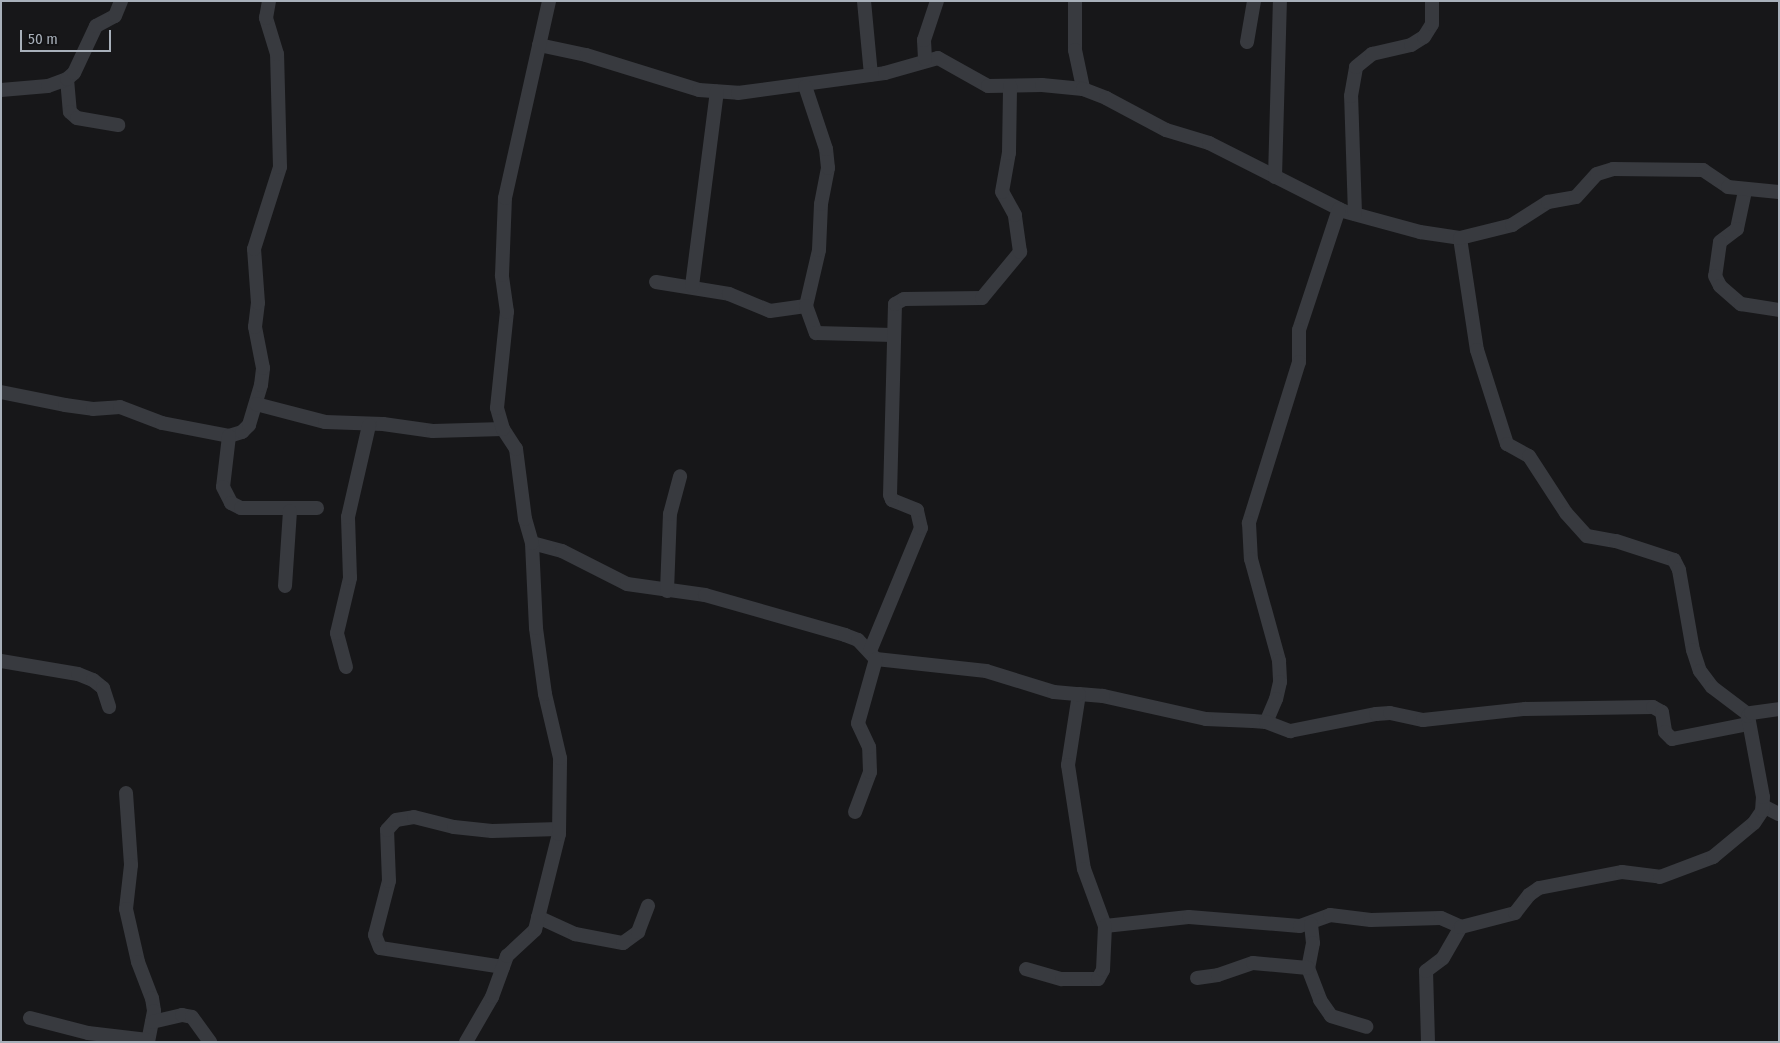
<!DOCTYPE html>
<style>
body{margin:0}
#map{position:relative;width:1780px;height:1043px;overflow:hidden;background:#171719;font-family:"Fira Sans Condensed",sans-serif}
div>[style]{position:absolute}
.street>*{height:14px;margin:-7px;padding:0 7px;transform-origin:7px;border-radius:7px;background:#383a3f}
span{translate:-50% -50%;white-space:nowrap;text-align:center;line-height:1.15;-webkit-text-stroke:4px #121214;paint-order:stroke}
.frame{position:absolute;inset:0;border:2px solid #a8b0ba;pointer-events:none}
.scale{position:absolute;left:20px;top:30px;width:91px;height:22px;box-sizing:border-box;border:2px solid #a8b0ba;border-top:0;padding-left:6px;font-size:15px;line-height:18px;white-space:nowrap;color:#a8b0ba;-webkit-text-stroke:4px #121214;paint-order:stroke}
</style>
<div id="map">
<div class="street">
<div style="left:864px;top:1px;width:74px;rotate:84.6deg"></div>
<div style="left:1075px;top:1px;width:49px;rotate:90deg"></div>
<div style="left:1075px;top:50px;width:40px;rotate:78deg"></div>
<div style="left:1247px;top:42px;width:42px;rotate:-80.3deg"></div>
<div style="left:539px;top:45px;width:48px;rotate:12deg"></div>
<div style="left:586px;top:55px;width:118px;rotate:17.2deg"></div>
<div style="left:699px;top:90px;width:39px;rotate:4deg"></div>
<div style="left:738px;top:93px;width:148px;rotate:-7.7deg"></div>
<div style="left:885px;top:73px;width:55px;rotate:-15.8deg"></div>
<div style="left:938px;top:58px;width:57px;rotate:29.2deg"></div>
<div style="left:988px;top:86px;width:54px;rotate:-1.1deg"></div>
<div style="left:1042px;top:85px;width:41px;rotate:5.6deg"></div>
<div style="left:1083px;top:89px;width:25px;rotate:21deg"></div>
<div style="left:1106px;top:98px;width:68px;rotate:28.1deg"></div>
<div style="left:1166px;top:130px;width:45px;rotate:16.8deg"></div>
<div style="left:1209px;top:143px;width:150px;rotate:26.9deg"></div>
<div style="left:1343px;top:211px;width:80px;rotate:15.3deg"></div>
<div style="left:1420px;top:232px;width:40px;rotate:8.5deg"></div>
<div style="left:1460px;top:238px;width:113px;rotate:81.4deg"></div>
<div style="left:1477px;top:350px;width:99px;rotate:72.3deg"></div>
<div style="left:1507px;top:444px;width:25px;rotate:29deg"></div>
<div style="left:1529px;top:456px;width:68px;rotate:57deg"></div>
<div style="left:1566px;top:513px;width:31px;rotate:48deg"></div>
<div style="left:1587px;top:536px;width:29px;rotate:10deg"></div>
<div style="left:1616px;top:541px;width:61px;rotate:18.1deg"></div>
<div style="left:1674px;top:560px;width:11px;rotate:63deg"></div>
<div style="left:1679px;top:570px;width:81px;rotate:80.1deg"></div>
<div style="left:1693px;top:650px;width:22px;rotate:72deg"></div>
<div style="left:1700px;top:671px;width:20px;rotate:53deg"></div>
<div style="left:1712px;top:687px;width:46px;rotate:37.1deg"></div>
<div style="left:925px;top:59px;width:19px;rotate:-93deg"></div>
<div style="left:924px;top:40px;width:41px;rotate:-71.6deg"></div>
<div style="left:67px;top:79px;width:33px;rotate:85deg"></div>
<div style="left:70px;top:112px;width:9px;rotate:41deg"></div>
<div style="left:77px;top:118px;width:42px;rotate:9.7deg"></div>
<div style="left:1px;top:90px;width:47px;rotate:-4.9deg"></div>
<div style="left:48px;top:86px;width:20px;rotate:-20deg"></div>
<div style="left:67px;top:79px;width:9px;rotate:-41deg"></div>
<div style="left:74px;top:73px;width:52px;rotate:-64.9deg"></div>
<div style="left:96px;top:26px;width:21px;rotate:-28deg"></div>
<div style="left:115px;top:16px;width:16px;rotate:-68deg"></div>
<div style="left:1275px;top:177px;width:176px;rotate:-88.4deg"></div>
<div style="left:1745px;top:191px;width:39px;rotate:102deg"></div>
<div style="left:1737px;top:229px;width:21px;rotate:143deg"></div>
<div style="left:1720px;top:242px;width:34px;rotate:98deg"></div>
<div style="left:1715px;top:276px;width:11px;rotate:63deg"></div>
<div style="left:1720px;top:286px;width:28px;rotate:41deg"></div>
<div style="left:1741px;top:304px;width:38px;rotate:9deg"></div>
<div style="left:1339px;top:209px;width:127px;rotate:108.3deg"></div>
<div style="left:1299px;top:330px;width:32px;rotate:90deg"></div>
<div style="left:1299px;top:362px;width:169px;rotate:107.3deg"></div>
<div style="left:1249px;top:523px;width:36px;rotate:87deg"></div>
<div style="left:1251px;top:559px;width:106px;rotate:74.6deg"></div>
<div style="left:1279px;top:661px;width:21px;rotate:87deg"></div>
<div style="left:1280px;top:682px;width:17px;rotate:103deg"></div>
<div style="left:1276px;top:699px;width:25px;rotate:113deg"></div>
<div style="left:1266px;top:722px;width:13px;rotate:-176deg"></div>
<div style="left:1253px;top:721px;width:47px;rotate:-177.6deg"></div>
<div style="left:1206px;top:719px;width:106px;rotate:-167.4deg"></div>
<div style="left:1103px;top:696px;width:24px;rotate:-175deg"></div>
<div style="left:1079px;top:694px;width:72px;rotate:98.8deg"></div>
<div style="left:1068px;top:765px;width:105px;rotate:81.3deg"></div>
<div style="left:1084px;top:869px;width:61px;rotate:69.8deg"></div>
<div style="left:1105px;top:926px;width:84px;rotate:-6.1deg"></div>
<div style="left:1189px;top:917px;width:111px;rotate:4.6deg"></div>
<div style="left:1300px;top:926px;width:32px;rotate:-20deg"></div>
<div style="left:1330px;top:915px;width:41px;rotate:7deg"></div>
<div style="left:1371px;top:920px;width:70px;rotate:-1.6deg"></div>
<div style="left:1441px;top:918px;width:22px;rotate:24deg"></div>
<div style="left:1355px;top:214px;width:118px;rotate:-91.9deg"></div>
<div style="left:1351px;top:96px;width:29px;rotate:-80deg"></div>
<div style="left:1356px;top:67px;width:21px;rotate:-39deg"></div>
<div style="left:1372px;top:54px;width:40px;rotate:-13deg"></div>
<div style="left:1411px;top:45px;width:15px;rotate:-32deg"></div>
<div style="left:1424px;top:37px;width:15px;rotate:-58deg"></div>
<div style="left:1432px;top:24px;width:23px;rotate:-90deg"></div>
<div style="left:1460px;top:238px;width:54px;rotate:-14deg"></div>
<div style="left:1512px;top:225px;width:43px;rotate:-32.6deg"></div>
<div style="left:1548px;top:202px;width:28px;rotate:-10deg"></div>
<div style="left:1576px;top:197px;width:31px;rotate:-48deg"></div>
<div style="left:1597px;top:174px;width:17px;rotate:-17deg"></div>
<div style="left:1613px;top:169px;width:90px;rotate:0.6deg"></div>
<div style="left:1703px;top:170px;width:30px;rotate:34deg"></div>
<div style="left:1728px;top:187px;width:51px;rotate:5.6deg"></div>
<div style="left:656px;top:282px;width:74px;rotate:9.3deg"></div>
<div style="left:729px;top:294px;width:44px;rotate:22.5deg"></div>
<div style="left:770px;top:311px;width:36px;rotate:-8deg"></div>
<div style="left:806px;top:306px;width:57px;rotate:-76.9deg"></div>
<div style="left:819px;top:250px;width:46px;rotate:-87.5deg"></div>
<div style="left:821px;top:204px;width:37px;rotate:-79deg"></div>
<div style="left:828px;top:168px;width:19px;rotate:-96deg"></div>
<div style="left:826px;top:149px;width:66px;rotate:-108.4deg"></div>
<div style="left:692px;top:286px;width:196px;rotate:-82.7deg"></div>
<div style="left:806px;top:306px;width:29px;rotate:70deg"></div>
<div style="left:816px;top:333px;width:77px;rotate:1.5deg"></div>
<div style="left:1px;top:392px;width:65px;rotate:11.5deg"></div>
<div style="left:65px;top:405px;width:28px;rotate:8deg"></div>
<div style="left:93px;top:409px;width:27px;rotate:-4deg"></div>
<div style="left:120px;top:407px;width:45px;rotate:20.9deg"></div>
<div style="left:162px;top:423px;width:68px;rotate:11deg"></div>
<div style="left:229px;top:436px;width:14px;rotate:-17deg"></div>
<div style="left:242px;top:432px;width:10px;rotate:-45deg"></div>
<div style="left:249px;top:425px;width:42px;rotate:-73.3deg"></div>
<div style="left:261px;top:385px;width:17px;rotate:-83deg"></div>
<div style="left:263px;top:368px;width:42px;rotate:-101deg"></div>
<div style="left:255px;top:327px;width:24px;rotate:-83deg"></div>
<div style="left:258px;top:303px;width:54px;rotate:-94.2deg"></div>
<div style="left:254px;top:249px;width:86px;rotate:-72.4deg"></div>
<div style="left:280px;top:167px;width:113px;rotate:-91.5deg"></div>
<div style="left:277px;top:54px;width:38px;rotate:-107deg"></div>
<div style="left:266px;top:18px;width:17px;rotate:-80deg"></div>
<div style="left:256px;top:404px;width:71px;rotate:14.6deg"></div>
<div style="left:325px;top:422px;width:58px;rotate:2deg"></div>
<div style="left:383px;top:424px;width:50px;rotate:8deg"></div>
<div style="left:433px;top:431px;width:70px;rotate:-1.6deg"></div>
<div style="left:229px;top:436px;width:51px;rotate:96.7deg"></div>
<div style="left:223px;top:487px;width:18px;rotate:63deg"></div>
<div style="left:231px;top:503px;width:11px;rotate:27deg"></div>
<div style="left:241px;top:508px;width:76px"></div>
<div style="left:532px;top:543px;width:31px;rotate:15deg"></div>
<div style="left:562px;top:551px;width:73px;rotate:26.9deg"></div>
<div style="left:627px;top:584px;width:79px;rotate:8deg"></div>
<div style="left:705px;top:595px;width:146px;rotate:15.9deg"></div>
<div style="left:845px;top:635px;width:14px;rotate:21deg"></div>
<div style="left:858px;top:640px;width:26px;rotate:47deg"></div>
<div style="left:876px;top:659px;width:111px;rotate:6.2deg"></div>
<div style="left:986px;top:671px;width:71px;rotate:17.2deg"></div>
<div style="left:1054px;top:692px;width:25px;rotate:5deg"></div>
<div style="left:285px;top:586px;width:75px;rotate:-86.2deg"></div>
<div style="left:667px;top:591px;width:77px;rotate:-87.8deg"></div>
<div style="left:670px;top:514px;width:39px;rotate:-75deg"></div>
<div style="left:870px;top:651px;width:133px;rotate:-67.5deg"></div>
<div style="left:921px;top:528px;width:18px;rotate:-103deg"></div>
<div style="left:917px;top:510px;width:27px;rotate:-158deg"></div>
<div style="left:892px;top:500px;width:5px;rotate:-112deg"></div>
<div style="left:890px;top:495px;width:191px;rotate:-88.5deg"></div>
<div style="left:895px;top:304px;width:10px;rotate:-29deg"></div>
<div style="left:904px;top:299px;width:78px;rotate:-0.7deg"></div>
<div style="left:982px;top:298px;width:60px;rotate:-50.4deg"></div>
<div style="left:1020px;top:252px;width:37px;rotate:-98deg"></div>
<div style="left:1015px;top:215px;width:26px;rotate:-119deg"></div>
<div style="left:1002px;top:192px;width:40px;rotate:-80deg"></div>
<div style="left:1009px;top:153px;width:67px;rotate:-89.1deg"></div>
<div style="left:1px;top:661px;width:78px;rotate:9.6deg"></div>
<div style="left:78px;top:674px;width:16px;rotate:22deg"></div>
<div style="left:93px;top:680px;width:13px;rotate:39deg"></div>
<div style="left:103px;top:688px;width:20px;rotate:72deg"></div>
<div style="left:346px;top:667px;width:35px;rotate:-105deg"></div>
<div style="left:337px;top:633px;width:57px;rotate:-76.7deg"></div>
<div style="left:350px;top:578px;width:61px;rotate:-91.9deg"></div>
<div style="left:348px;top:517px;width:94px;rotate:-77.1deg"></div>
<div style="left:1266px;top:722px;width:26px;rotate:21deg"></div>
<div style="left:1290px;top:731px;width:88px;rotate:-11.2deg"></div>
<div style="left:1376px;top:714px;width:14px;rotate:-4deg"></div>
<div style="left:1390px;top:713px;width:34px;rotate:12deg"></div>
<div style="left:1423px;top:720px;width:103px;rotate:-6.2deg"></div>
<div style="left:1525px;top:709px;width:128px;rotate:-0.9deg"></div>
<div style="left:1653px;top:707px;width:10px;rotate:29deg"></div>
<div style="left:1662px;top:712px;width:20px;rotate:81deg"></div>
<div style="left:1665px;top:732px;width:10px;rotate:45deg"></div>
<div style="left:1672px;top:739px;width:77px;rotate:-11.2deg"></div>
<div style="left:126px;top:793px;width:72px;rotate:86deg"></div>
<div style="left:131px;top:865px;width:44px;rotate:96.5deg"></div>
<div style="left:126px;top:909px;width:54px;rotate:77.2deg"></div>
<div style="left:138px;top:962px;width:39px;rotate:69deg"></div>
<div style="left:152px;top:998px;width:13px;rotate:81deg"></div>
<div style="left:154px;top:1011px;width:32px;rotate:101deg"></div>
<div style="left:1763px;top:806px;width:18px;rotate:27deg"></div>
<div style="left:855px;top:812px;width:43px;rotate:-69.4deg"></div>
<div style="left:870px;top:772px;width:25px;rotate:-92deg"></div>
<div style="left:869px;top:747px;width:26px;rotate:-115deg"></div>
<div style="left:858px;top:723px;width:66px;rotate:-74.3deg"></div>
<div style="left:538px;top:917px;width:41px;rotate:24.7deg"></div>
<div style="left:575px;top:934px;width:49px;rotate:10.6deg"></div>
<div style="left:623px;top:943px;width:19px;rotate:-36deg"></div>
<div style="left:638px;top:932px;width:28px;rotate:-69deg"></div>
<div style="left:1311px;top:924px;width:19px;rotate:84deg"></div>
<div style="left:1313px;top:943px;width:25px;rotate:101deg"></div>
<div style="left:1308px;top:968px;width:34px;rotate:69deg"></div>
<div style="left:1320px;top:1000px;width:19px;rotate:55deg"></div>
<div style="left:1331px;top:1016px;width:37px;rotate:17deg"></div>
<div style="left:503px;top:967px;width:124px;rotate:-171.2deg"></div>
<div style="left:380px;top:948px;width:14px;rotate:-111deg"></div>
<div style="left:375px;top:935px;width:56px;rotate:-75.5deg"></div>
<div style="left:389px;top:881px;width:51px;rotate:-92.2deg"></div>
<div style="left:387px;top:830px;width:13px;rotate:-48deg"></div>
<div style="left:396px;top:820px;width:18px;rotate:-9deg"></div>
<div style="left:414px;top:817px;width:41px;rotate:14deg"></div>
<div style="left:454px;top:827px;width:38px;rotate:6deg"></div>
<div style="left:492px;top:831px;width:67px;rotate:-1.7deg"></div>
<div style="left:1026px;top:969px;width:37px;rotate:16deg"></div>
<div style="left:1062px;top:979px;width:36px"></div>
<div style="left:1098px;top:979px;width:10px;rotate:-61deg"></div>
<div style="left:1103px;top:970px;width:44px;rotate:-87.4deg"></div>
<div style="left:1197px;top:978px;width:21px;rotate:-8deg"></div>
<div style="left:1218px;top:975px;width:37px;rotate:-19deg"></div>
<div style="left:1253px;top:963px;width:55px;rotate:5.2deg"></div>
<div style="left:30px;top:1018px;width:60px;rotate:14.5deg"></div>
<div style="left:88px;top:1033px;width:60px;rotate:6.7deg"></div>
<div style="left:152px;top:1022px;width:31px;rotate:-13deg"></div>
<div style="left:182px;top:1015px;width:10px;rotate:11deg"></div>
<div style="left:192px;top:1017px;width:31px;rotate:54deg"></div>
<div style="left:466px;top:1042px;width:52px;rotate:-60deg"></div>
<div style="left:492px;top:997px;width:44px;rotate:-69.9deg"></div>
<div style="left:507px;top:956px;width:38px;rotate:-43deg"></div>
<div style="left:535px;top:930px;width:99px;rotate:-76deg"></div>
<div style="left:559px;top:834px;width:76px;rotate:-89.2deg"></div>
<div style="left:560px;top:758px;width:66px;rotate:-103.2deg"></div>
<div style="left:545px;top:694px;width:67px;rotate:-97.8deg"></div>
<div style="left:536px;top:628px;width:85px;rotate:-92.7deg"></div>
<div style="left:532px;top:543px;width:25px;rotate:-106deg"></div>
<div style="left:525px;top:519px;width:71px;rotate:-97.3deg"></div>
<div style="left:516px;top:449px;width:24px;rotate:-123deg"></div>
<div style="left:503px;top:429px;width:22px;rotate:-106deg"></div>
<div style="left:497px;top:408px;width:97px;rotate:-84.1deg"></div>
<div style="left:507px;top:312px;width:37px;rotate:-98deg"></div>
<div style="left:502px;top:275px;width:77px;rotate:-87.8deg"></div>
<div style="left:505px;top:198px;width:202px;rotate:-77.4deg"></div>
<div style="left:1428px;top:1042px;width:71px;rotate:-91.6deg"></div>
<div style="left:1426px;top:971px;width:21px;rotate:-37deg"></div>
<div style="left:1443px;top:958px;width:36px;rotate:-60deg"></div>
<div style="left:1461px;top:927px;width:56px;rotate:-14.5deg"></div>
<div style="left:1515px;top:913px;width:23px;rotate:-52deg"></div>
<div style="left:1529px;top:895px;width:12px;rotate:-35deg"></div>
<div style="left:1539px;top:888px;width:85px;rotate:-10.9deg"></div>
<div style="left:1622px;top:872px;width:38px;rotate:7deg"></div>
<div style="left:1660px;top:877px;width:57px;rotate:-20.7deg"></div>
<div style="left:1713px;top:857px;width:53px;rotate:-39.7deg"></div>
<div style="left:1754px;top:823px;width:14px;rotate:-56deg"></div>
<div style="left:1762px;top:811px;width:14px;rotate:-86deg"></div>
<div style="left:1763px;top:797px;width:82px;rotate:-100.5deg"></div>
<div style="left:1748px;top:716px;width:4px;rotate:-45deg"></div>
<div style="left:1751px;top:713px;width:28px;rotate:-8deg"></div>
</div>
<div class="frame"></div>
<div class="scale">50 m</div>
</div>
